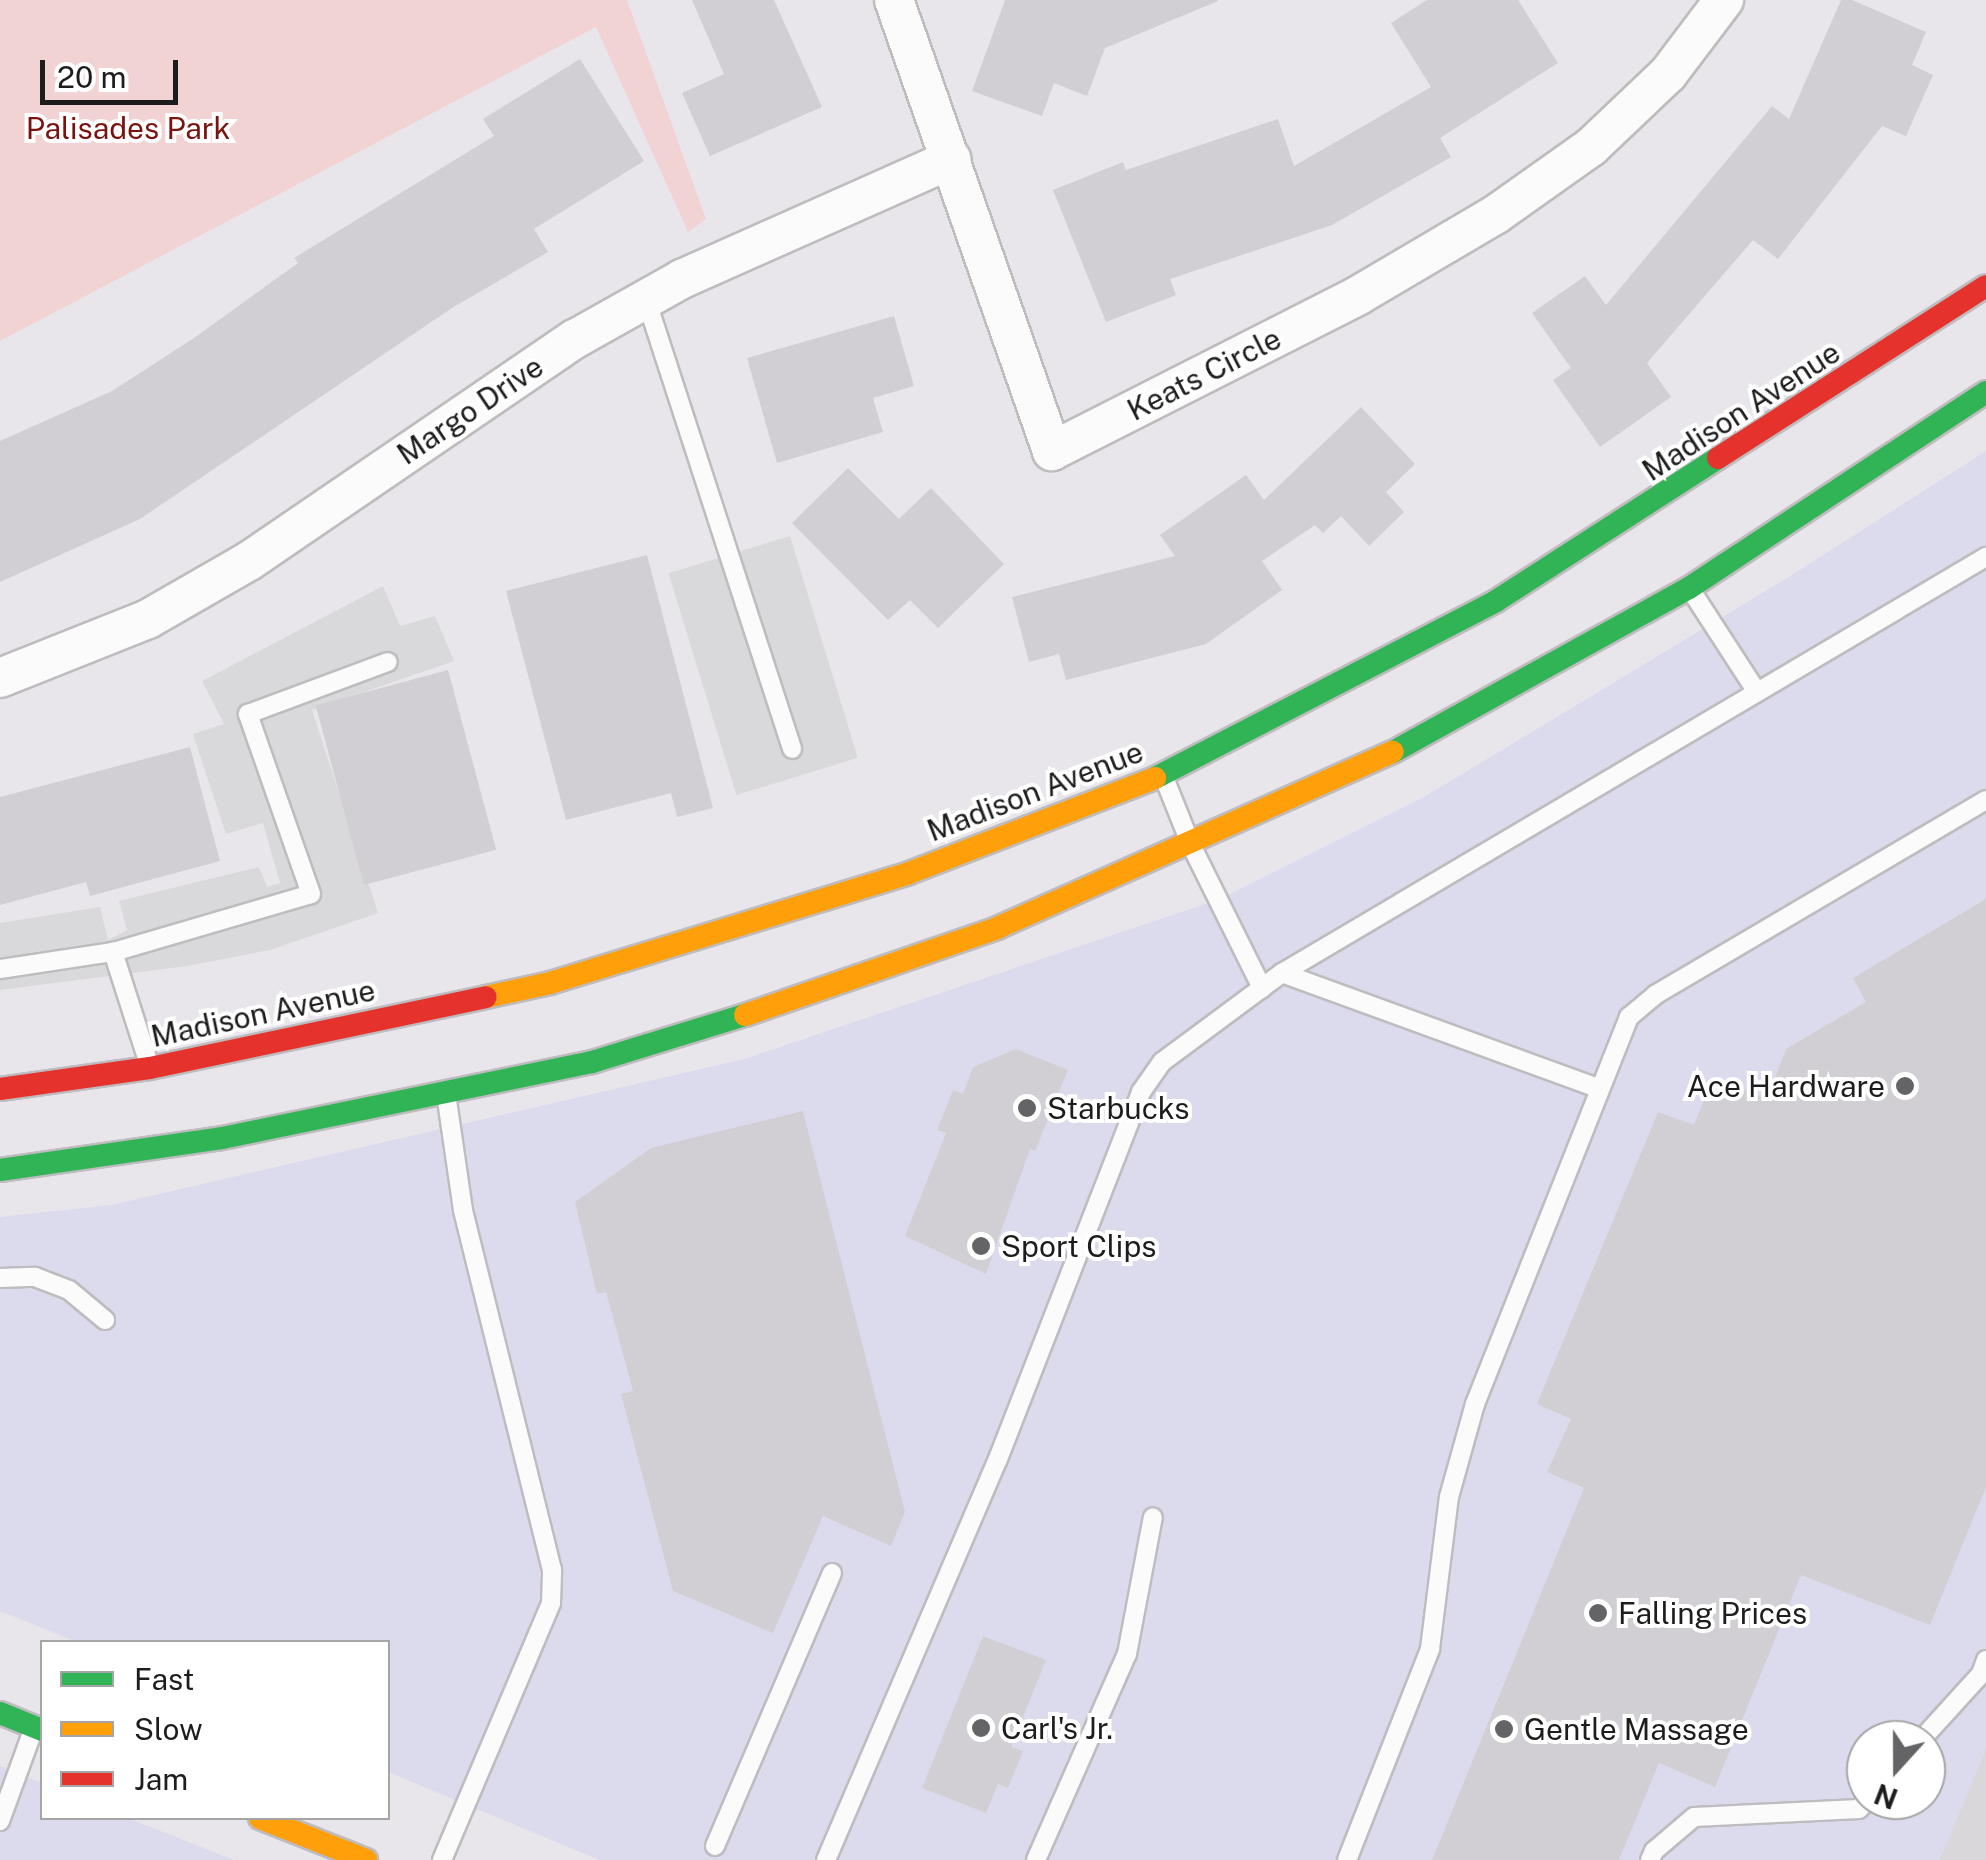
<!DOCTYPE html>
<style>
body{margin:0}
#map{position:relative;width:1986px;height:1860px;overflow:hidden;background:#e9e6eb;font-family:"Public Sans",sans-serif}
div>[style]{position:absolute}
.residential>*{inset:0;background:#d9d7da}
.commercial>*{inset:0;background:#dcdbed}
.park>*{inset:0;background:#f1d3d3}
.parking>*{inset:0;background:#d9d8da;transform-origin:0 0}
.building>*{inset:0;background:#d1cfd3;transform-origin:0 0}
.roads{filter:drop-shadow(2px 0 #bebcbe) drop-shadow(-2px 0 #bebcbe) drop-shadow(0 2px #bebcbe) drop-shadow(0 -2px #bebcbe)}
.lane>*{height:18px;margin:-9px;padding:0 9px;transform-origin:9px;border-radius:9px;background:#fcfbfc}
.street>*{height:38px;margin:-19px;padding:0 19px;transform-origin:19px;border-radius:19px;background:#fcfbfc}
.fast>*{height:22px;margin:-11px;padding:0 11px;transform-origin:11px;border-radius:11px;background:#30b455}
.slow>*{height:22px;margin:-11px;padding:0 11px;transform-origin:11px;border-radius:11px;background:#ff9f0a}
.jam>*{height:22px;margin:-11px;padding:0 11px;transform-origin:11px;border-radius:11px;background:#e5322d}
.dots>*{width:28px;height:28px;translate:-50% -50%;box-sizing:border-box;border:5px solid #fff;border-radius:50%}
span{translate:-50% -50%;white-space:nowrap;text-align:center;line-height:1.15;-webkit-text-stroke:8px #fff;paint-order:stroke}
.park-label{font-size:30px;color:#78130e}
.street-label{font-size:30px;color:#1d1d1d}
.poi-label{font-size:30px;color:#1d1d1d}
.right{translate:-100% -50%;text-align:right}
.left{translate:0 -50%;text-align:left}
.legend{position:absolute;left:40px;top:1640px;width:350px;height:180px;box-sizing:border-box;background:#fff;border:2px solid #a5a5a5;margin:0;padding:12px 18px;list-style:none;font-size:30px;color:#1d1d1d}
.legend li{display:flex;align-items:center;gap:20px;height:50px}
.legend b{width:50px;border:2px solid #a5a5a5}
.north{position:absolute;left:1846px;top:1720px;width:100px;height:100px;box-sizing:border-box;background:#fff;border:2px solid #a5a5a5;border-radius:50%;rotate:201deg;font-size:28px;font-weight:700;line-height:40px;text-align:center;color:#1d1d1d}
.north::after{content:'';display:block;margin:auto;width:35px;height:45px;background:#646365;clip-path:polygon(50% 0,100% 100%,50% 72%,0 100%)}
.scale{position:absolute;left:40px;top:60px;width:138px;height:45px;box-sizing:border-box;border:5px solid #1d1d1d;border-top:0;padding-left:12px;font-size:30px;line-height:35px;white-space:nowrap;color:#1d1d1d;-webkit-text-stroke:8px #fff;paint-order:stroke}
</style>
<div id="map">
<div class="residential">
<div style="clip-path:polygon(1986px 1746px,1986px 1860px,1939px 1860px)"></div>
</div>
<div class="commercial">
<div style="clip-path:polygon(evenodd,1986px 451px,1986px 1749px,1940px 1860px,599px 1860px,388px 1772px,388px 1642px,77px 1642px,0 1611px,0 1217px,111px 1205px,744px 1059px,1220px 899px,1424px 797px,1787px 578px,1986px 451px,1866px 1740px,1926px 1740px,1926px 1800px,1866px 1800px,1866px 1740px)"></div>
<div style="clip-path:polygon(0 1766px,42px 1783px,42px 1818px,128px 1818px,234px 1860px,0 1860px)"></div>
</div>
<div class="park">
<div style="clip-path:polygon(0 0,627px 0,706px 219px,688px 232px,596px 27px,0 341px)"></div>
</div>
<div class="parking">
<div style="left:790px;top:536px;width:232px;height:127px;rotate:73deg"></div>
<div style="clip-path:polygon(383px 586px,400px 626px,435px 616px,454px 661px,312px 710px,378px 913px,270px 950px,187px 966px,0 990px,0 923px,100px 907px,108px 940px,127px 930px,119px 901px,259px 867px,267px 887px,280px 883px,263px 823px,226px 834px,193px 734px,224px 724px,202px 681px)"></div>
</div>
<div class="building">
<div style="clip-path:polygon(692px 0,774px 0,822px 107px,710px 156px,682px 93px,724px 74px)"></div>
<div style="clip-path:polygon(1005px 0,1218px 0,1218px 1px,1105px 48px,1087px 96px,1054px 83px,1042px 116px,972px 91px)"></div>
<div style="clip-path:polygon(1427px 0,1518px 0,1558px 63px,1440px 138px,1451px 157px,1332px 225px,1170px 279px,1176px 295px,1106px 322px,1053px 190px,1123px 162px,1126px 170px,1278px 119px,1294px 166px,1431px 87px,1391px 23px)"></div>
<div style="clip-path:polygon(1841px 0,1852px 0,1926px 32px,1912px 65px,1933px 75px,1906px 136px,1882px 126px,1778px 259px,1753px 240px,1647px 363px,1671px 397px,1600px 447px,1553px 380px,1571px 368px,1532px 313px,1585px 276px,1606px 305px,1772px 106px,1789px 119px)"></div>
<div style="clip-path:polygon(580px 59px,644px 161px,534px 229px,548px 252px,452px 308px,140px 519px,0 582px,0 441px,112px 391px,194px 338px,298px 263px,294px 258px,494px 136px,483px 119px)"></div>
<div style="clip-path:polygon(894px 316px,914px 386px,873px 398px,883px 432px,777px 463px,747px 358px)"></div>
<div style="clip-path:polygon(1361px 407px,1415px 464px,1386px 492px,1404px 512px,1369px 546px,1341px 516px,1323px 533px,1315px 525px,1262px 561px,1282px 590px,1206px 644px,1066px 680px,1059px 654px,1029px 662px,1012px 597px,1175px 556px,1160px 535px,1246px 475px,1264px 500px)"></div>
<div style="clip-path:polygon(848px 468px,899px 519px,931px 488px,1004px 564px,938px 628px,910px 600px,888px 620px,792px 523px)"></div>
<div style="clip-path:polygon(647px 555px,713px 808px,677px 817px,671px 793px,566px 820px,506px 591px)"></div>
<div style="left:448px;top:670px;width:186px;height:137px;rotate:75deg"></div>
<div style="clip-path:polygon(190px 747px,220px 861px,90px 896px,86px 882px,0 905px,0 797px)"></div>
<div style="clip-path:polygon(1986px 899px,1986px 1487px,1930px 1625px,1801px 1575px,1715px 1787px,1659px 1763px,1619px 1860px,1432px 1860px,1584px 1488px,1547px 1472px,1571px 1419px,1537px 1404px,1658px 1112px,1694px 1125px,1713px 1077px,1767px 1099px,1786px 1049px,1866px 1002px,1853px 978px)"></div>
<div style="clip-path:polygon(1016px 1049px,1068px 1070px,1035px 1151px,1030px 1149px,986px 1274px,905px 1236px,946px 1133px,937px 1130px,953px 1090px,963px 1094px,973px 1067px)"></div>
<div style="clip-path:polygon(803px 1111px,905px 1512px,891px 1546px,823px 1516px,773px 1633px,673px 1591px,621px 1394px,633px 1391px,606px 1292px,597px 1294px,575px 1202px,651px 1148px)"></div>
<div style="clip-path:polygon(983px 1636px,1046px 1660px,1011px 1747px,1023px 1751px,1008px 1788px,998px 1784px,986px 1813px,922px 1788px)"></div>
</div>
<div class="roads">
<div class="lane">
<div style="left:646px;top:299px;width:473px;rotate:72deg"></div>
<div style="left:1692px;top:592px;width:119px;rotate:57deg"></div>
<div style="left:1165px;top:780px;width:70px;rotate:68.2deg"></div>
<div style="left:1191px;top:845px;width:160px;rotate:63.6deg"></div>
<div style="left:0;top:969px;width:114px;rotate:-8.6deg"></div>
<div style="left:1282px;top:973px;width:338px;rotate:20deg"></div>
<div style="left:149px;top:1064px;width:118px;rotate:-107.8deg"></div>
<div style="left:113px;top:952px;width:206px;rotate:-16.3deg"></div>
<div style="left:311px;top:894px;width:191px;rotate:-109.3deg"></div>
<div style="left:248px;top:714px;width:149px;rotate:-20.4deg"></div>
<div style="left:0;top:1278px;width:35px;rotate:-2deg"></div>
<div style="left:35px;top:1277px;width:36px;rotate:21deg"></div>
<div style="left:69px;top:1290px;width:47px;rotate:39.8deg"></div>
<div style="left:1921px;top:1740px;width:89px;rotate:-47.7deg"></div>
<div style="left:1981px;top:1674px;width:15px;rotate:-70deg"></div>
<div style="left:0;top:1821px;width:94px;rotate:-70deg"></div>
<div style="left:715px;top:1846px;width:297px;rotate:-66.8deg"></div>
<div style="left:442px;top:1860px;width:279px;rotate:-67deg"></div>
<div style="left:551px;top:1603px;width:33px;rotate:-88deg"></div>
<div style="left:552px;top:1570px;width:371px;rotate:-103.9deg"></div>
<div style="left:463px;top:1210px;width:111px;rotate:-98.3deg"></div>
<div style="left:826px;top:1860px;width:436px;rotate:-66.8deg"></div>
<div style="left:998px;top:1459px;width:394px;rotate:-68.7deg"></div>
<div style="left:1141px;top:1092px;width:37px;rotate:-55deg"></div>
<div style="left:1162px;top:1062px;width:149px;rotate:-36.6deg"></div>
<div style="left:1282px;top:973px;width:818px;rotate:-30.58deg"></div>
<div style="left:1036px;top:1860px;width:225px;rotate:-66.2deg"></div>
<div style="left:1127px;top:1654px;width:139px;rotate:-79.3deg"></div>
<div style="left:1347px;top:1860px;width:227px;rotate:-68.5deg"></div>
<div style="left:1430px;top:1649px;width:153px;rotate:-82.9deg"></div>
<div style="left:1449px;top:1497px;width:97px;rotate:-74.4deg"></div>
<div style="left:1475px;top:1404px;width:417px;rotate:-68.3deg"></div>
<div style="left:1629px;top:1017px;width:34px;rotate:-40deg"></div>
<div style="left:1655px;top:995px;width:384px;rotate:-30.5deg"></div>
<div style="left:1650px;top:1860px;width:10px;rotate:-66deg"></div>
<div style="left:1654px;top:1851px;width:52px;rotate:-40.4deg"></div>
<div style="left:1694px;top:1817px;width:165px;rotate:-2.8deg"></div>
<div style="left:1859px;top:1809px;width:12px;rotate:-48deg"></div>
</div>
<div class="street">
<div style="left:894px;top:0;width:478px;rotate:70.7deg"></div>
<div style="left:1052px;top:451px;width:344px;rotate:-26.9deg"></div>
<div style="left:1359px;top:295px;width:158px;rotate:-30.5deg"></div>
<div style="left:1495px;top:215px;width:118px;rotate:-35.3deg"></div>
<div style="left:1591px;top:147px;width:106px;rotate:-43.5deg"></div>
<div style="left:1668px;top:74px;width:93px;rotate:-52.9deg"></div>
<div style="left:0;top:678px;width:159px;rotate:-21.7deg"></div>
<div style="left:148px;top:619px;width:116px;rotate:-29.9deg"></div>
<div style="left:249px;top:561px;width:394px;rotate:-34.3deg"></div>
<div style="left:575px;top:339px;width:123px;rotate:-29.3deg"></div>
<div style="left:682px;top:279px;width:295px;rotate:-24deg"></div>
</div>
<div class="fast">
<div style="left:1393px;top:752px;width:338px;rotate:-29deg"></div>
<div style="left:1689px;top:588px;width:356px;rotate:-33.4deg"></div>
<div style="left:1155px;top:778px;width:384px;rotate:-27.4deg"></div>
<div style="left:1496px;top:601px;width:264px;rotate:-32.8deg"></div>
<div style="left:0;top:1170px;width:224px;rotate:-8.2deg"></div>
<div style="left:222px;top:1138px;width:378px;rotate:-11.6deg"></div>
<div style="left:592px;top:1062px;width:160px;rotate:-17.1deg"></div>
<div style="left:0;top:1713px;width:45px;rotate:22deg"></div>
</div>
<div class="slow">
<div style="left:486px;top:997px;width:66px;rotate:-12.3deg"></div>
<div style="left:550px;top:983px;width:375px;rotate:-17deg"></div>
<div style="left:909px;top:873px;width:264px;rotate:-21.1deg"></div>
<div style="left:745px;top:1015px;width:267px;rotate:-19deg"></div>
<div style="left:997px;top:928px;width:433px;rotate:-24deg"></div>
<div style="left:260px;top:1818px;width:114px;rotate:21.6deg"></div>
</div>
<div class="jam">
<div style="left:1718px;top:458px;width:318px;rotate:-32.7deg"></div>
<div style="left:0;top:1089px;width:151px;rotate:-8deg"></div>
<div style="left:150px;top:1068px;width:343px;rotate:-11.9deg"></div>
</div>
</div>
<div class="dots">
<div style="left:1905px;top:1086px;background:#646365"></div>
<div style="left:1027px;top:1108px;background:#646365"></div>
<div style="left:981px;top:1246px;background:#646365"></div>
<div style="left:1598px;top:1613px;background:#646365"></div>
<div style="left:981px;top:1728px;background:#646365"></div>
<div style="left:1504px;top:1729px;background:#646365"></div>
</div>
<div class="park-label">
<span style="left:128px;top:128px">Palisades Park</span>
</div>
<div class="street-label">
<span style="left:1204px;top:374px;rotate:-27deg">Keats Circle</span>
<span style="left:470px;top:410px;rotate:-34deg">Margo Drive</span>
<span style="left:1741px;top:411px;rotate:-33deg">Madison Avenue</span>
<span style="left:1035px;top:791px;rotate:-21deg">Madison Avenue</span>
<span style="left:263px;top:1013px;rotate:-12deg">Madison Avenue</span>
</div>
<div class="poi-label">
<span class="right" style="left:1885px;top:1086px">Ace Hardware</span>
<span class="left" style="left:1047px;top:1108px">Starbucks</span>
<span class="left" style="left:1001px;top:1246px">Sport Clips</span>
<span class="left" style="left:1618px;top:1613px">Falling Prices</span>
<span class="left" style="left:1001px;top:1728px">Carl's Jr.</span>
<span class="left" style="left:1524px;top:1729px">Gentle Massage</span>
</div>
<ul class="legend">
<li><b style="height:12px;background:#30b455"></b>Fast</li>
<li><b style="height:12px;background:#ff9f0a"></b>Slow</li>
<li><b style="height:12px;background:#e5322d"></b>Jam</li>
</ul>
<div class="north">N</div>
<div class="scale">20 m</div>
</div>
